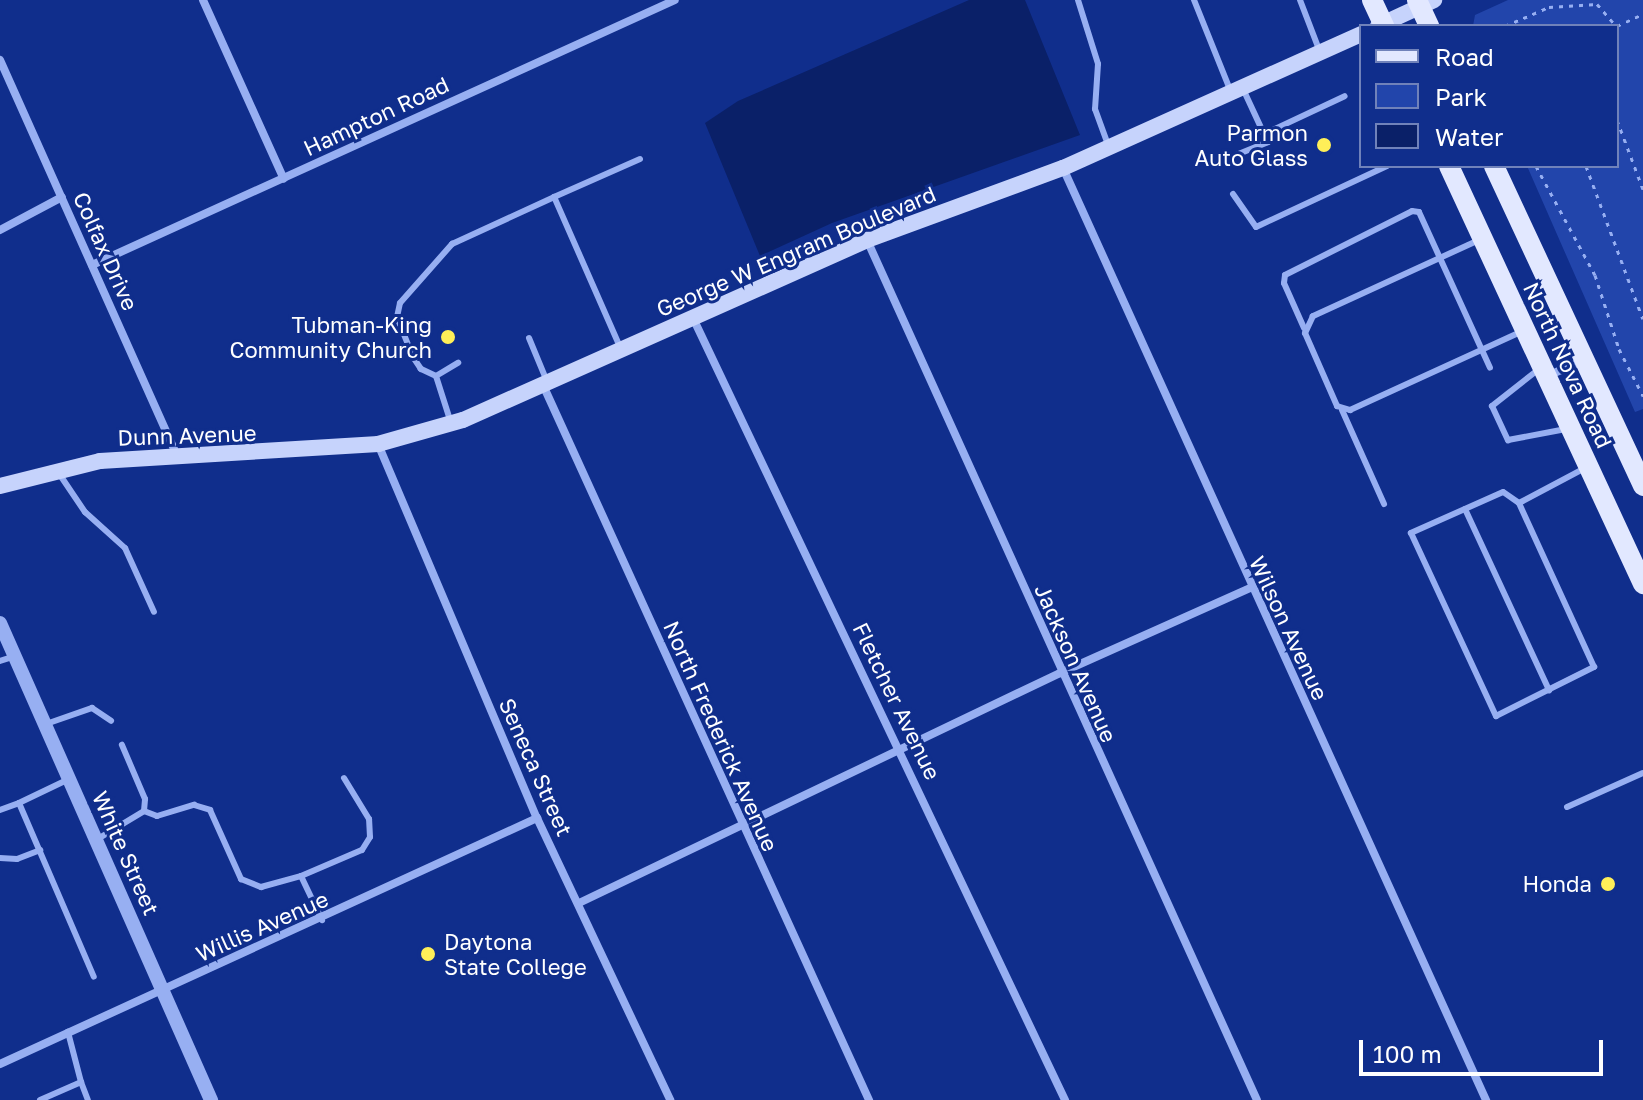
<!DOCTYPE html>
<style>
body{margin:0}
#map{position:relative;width:1643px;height:1100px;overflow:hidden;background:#102e8c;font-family:"Golos Text",sans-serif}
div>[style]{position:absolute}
.green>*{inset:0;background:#2245ab}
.water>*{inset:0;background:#0a2068}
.path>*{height:3px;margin-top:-1.5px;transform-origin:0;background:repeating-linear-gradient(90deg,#97aff2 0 4px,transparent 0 10px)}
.service>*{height:6px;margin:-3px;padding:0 3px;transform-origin:3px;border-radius:3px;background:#97aff2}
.minor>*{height:8px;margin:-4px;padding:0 4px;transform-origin:4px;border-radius:4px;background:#97aff2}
.tertiary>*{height:14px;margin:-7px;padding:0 7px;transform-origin:7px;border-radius:7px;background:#97aff2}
.secondary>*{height:16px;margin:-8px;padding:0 8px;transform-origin:8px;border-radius:8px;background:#c6d3fc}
.primary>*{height:20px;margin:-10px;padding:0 10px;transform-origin:10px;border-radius:10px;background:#e2e8ff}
.dots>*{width:22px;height:22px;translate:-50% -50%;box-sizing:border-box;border:4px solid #102e8c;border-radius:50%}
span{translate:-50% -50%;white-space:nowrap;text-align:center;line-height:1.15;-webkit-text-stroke:6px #102e8c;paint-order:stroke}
.street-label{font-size:22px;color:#fff}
.poi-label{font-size:22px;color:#fff}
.right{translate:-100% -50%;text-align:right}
.left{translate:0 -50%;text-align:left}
.legend{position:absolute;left:1359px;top:24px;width:260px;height:144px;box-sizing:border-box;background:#102e8c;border:2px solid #7082ba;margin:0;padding:10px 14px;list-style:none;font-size:24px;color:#fff}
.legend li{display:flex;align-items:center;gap:16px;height:40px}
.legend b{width:40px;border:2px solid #7082ba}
.scale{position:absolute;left:1359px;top:1040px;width:244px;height:36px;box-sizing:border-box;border:4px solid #fff;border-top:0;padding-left:10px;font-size:24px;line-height:28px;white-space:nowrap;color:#fff;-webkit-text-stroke:6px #102e8c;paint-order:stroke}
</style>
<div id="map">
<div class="green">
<div style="clip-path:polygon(1508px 0,1643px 0,1643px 409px,1635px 412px,1527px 166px,1617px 166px,1617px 26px,1473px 26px,1475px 15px)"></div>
</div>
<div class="water">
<div style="clip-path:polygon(969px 0,1025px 0,1080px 135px,832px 223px,760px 256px,705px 123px,738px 101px)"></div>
</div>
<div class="path">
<div style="left:1505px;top:26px;width:48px;rotate:-23.4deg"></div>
<div style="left:1549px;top:7px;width:48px;rotate:-3.6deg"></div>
<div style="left:1597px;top:4px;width:29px;rotate:49deg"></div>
<div style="left:1617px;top:26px;width:29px;rotate:-25deg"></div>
<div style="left:1617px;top:120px;width:74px;rotate:69.4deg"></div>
<div style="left:1536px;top:166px;width:124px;rotate:61.6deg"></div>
<div style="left:1595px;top:275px;width:78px;rotate:72deg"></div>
<div style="left:1619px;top:349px;width:53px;rotate:62.9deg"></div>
<div style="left:1586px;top:166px;width:163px;rotate:69.6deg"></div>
</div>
<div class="service">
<div style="left:1078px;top:0;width:67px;rotate:72.6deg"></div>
<div style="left:1098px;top:64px;width:45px;rotate:93.8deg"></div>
<div style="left:1095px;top:109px;width:37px;rotate:70deg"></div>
<div style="left:1194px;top:0;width:99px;rotate:68.1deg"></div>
<div style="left:1300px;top:0;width:56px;rotate:69deg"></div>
<div style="left:1244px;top:91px;width:47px;rotate:65.1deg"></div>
<div style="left:1264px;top:134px;width:89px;rotate:-25.1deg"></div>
<div style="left:1236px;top:155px;width:35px;rotate:-22deg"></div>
<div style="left:1268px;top:142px;width:9px;rotate:-117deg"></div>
<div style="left:1233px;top:194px;width:40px;rotate:55.1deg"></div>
<div style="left:1256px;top:227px;width:145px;rotate:-25deg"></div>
<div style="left:1479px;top:240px;width:183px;rotate:155.4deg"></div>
<div style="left:1313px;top:316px;width:19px;rotate:115deg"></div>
<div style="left:1305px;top:333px;width:80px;rotate:66.3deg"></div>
<div style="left:1337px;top:406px;width:14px;rotate:17deg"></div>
<div style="left:1350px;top:410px;width:187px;rotate:-24.6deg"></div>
<div style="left:1304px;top:328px;width:49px;rotate:-114deg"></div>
<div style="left:1284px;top:283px;width:8px;rotate:-83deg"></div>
<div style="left:1285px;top:275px;width:142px;rotate:-26.7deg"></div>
<div style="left:1412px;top:211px;width:7px;rotate:8deg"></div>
<div style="left:1419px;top:212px;width:171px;rotate:65.5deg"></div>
<div style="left:529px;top:338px;width:44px;rotate:67.5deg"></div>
<div style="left:620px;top:347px;width:164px;rotate:-113.7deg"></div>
<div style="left:554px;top:197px;width:94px;rotate:-23.8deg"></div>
<div style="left:1539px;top:369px;width:60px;rotate:141.8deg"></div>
<div style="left:1492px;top:406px;width:38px;rotate:65deg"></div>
<div style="left:1508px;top:440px;width:59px;rotate:-10.7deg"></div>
<div style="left:436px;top:376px;width:26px;rotate:-31deg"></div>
<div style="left:1342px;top:410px;width:103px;rotate:65.9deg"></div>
<div style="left:451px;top:423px;width:49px;rotate:-107.7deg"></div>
<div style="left:436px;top:376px;width:17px;rotate:-155deg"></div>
<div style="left:421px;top:369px;width:14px;rotate:-124deg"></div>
<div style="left:413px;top:357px;width:43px;rotate:-111.8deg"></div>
<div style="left:397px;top:317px;width:14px;rotate:-78deg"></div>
<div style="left:400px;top:303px;width:79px;rotate:-48.6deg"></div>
<div style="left:452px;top:244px;width:112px;rotate:-24.7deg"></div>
<div style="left:60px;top:475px;width:45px;rotate:56deg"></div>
<div style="left:85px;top:512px;width:54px;rotate:42deg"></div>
<div style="left:125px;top:548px;width:70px;rotate:65.6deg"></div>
<div style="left:1519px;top:503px;width:19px;rotate:-145deg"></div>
<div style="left:1503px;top:492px;width:101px;rotate:156deg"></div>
<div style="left:1411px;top:533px;width:202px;rotate:65.1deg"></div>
<div style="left:1496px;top:716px;width:110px;rotate:-26.6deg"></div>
<div style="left:1594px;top:667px;width:180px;rotate:-114.6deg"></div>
<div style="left:1519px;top:503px;width:75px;rotate:-27.9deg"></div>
<div style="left:1465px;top:509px;width:200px;rotate:65.1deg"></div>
<div style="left:0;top:661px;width:16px;rotate:-18deg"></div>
<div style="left:46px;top:724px;width:49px;rotate:-19.2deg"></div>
<div style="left:92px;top:708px;width:23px;rotate:34deg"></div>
<div style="left:69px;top:779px;width:55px;rotate:154.4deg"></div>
<div style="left:19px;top:803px;width:189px;rotate:66.7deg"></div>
<div style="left:1567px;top:807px;width:83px;rotate:-24.1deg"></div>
<div style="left:0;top:810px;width:20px;rotate:-20deg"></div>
<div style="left:144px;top:811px;width:14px;rotate:21deg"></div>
<div style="left:157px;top:816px;width:39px;rotate:-17deg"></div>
<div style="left:194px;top:805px;width:17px;rotate:17deg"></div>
<div style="left:210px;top:810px;width:76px;rotate:65.8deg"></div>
<div style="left:241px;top:879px;width:22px;rotate:22deg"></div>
<div style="left:261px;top:887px;width:41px;rotate:-15.4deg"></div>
<div style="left:301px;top:876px;width:49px;rotate:64.5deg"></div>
<div style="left:96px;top:840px;width:56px;rotate:-31.1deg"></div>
<div style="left:144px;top:811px;width:12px;rotate:-85deg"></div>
<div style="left:145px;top:799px;width:59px;rotate:-113.1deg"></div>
<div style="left:0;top:858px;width:17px;rotate:3deg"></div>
<div style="left:17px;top:859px;width:25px;rotate:-21deg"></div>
<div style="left:301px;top:876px;width:66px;rotate:-23.1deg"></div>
<div style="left:362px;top:850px;width:15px;rotate:-58deg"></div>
<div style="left:370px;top:837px;width:18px;rotate:-93deg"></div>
<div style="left:369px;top:819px;width:48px;rotate:-121.4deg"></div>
<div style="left:81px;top:1082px;width:19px;rotate:69deg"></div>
<div style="left:40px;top:1100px;width:45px;rotate:-23.7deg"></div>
<div style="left:81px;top:1082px;width:52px;rotate:-104.6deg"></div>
</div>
<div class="minor">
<div style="left:203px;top:0;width:196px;rotate:65.7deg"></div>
<div style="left:0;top:60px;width:434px;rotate:65.9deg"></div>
<div style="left:1063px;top:168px;width:1024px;rotate:65.59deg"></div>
<div style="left:0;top:230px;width:70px;rotate:-28deg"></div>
<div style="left:867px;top:240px;width:944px;rotate:65.61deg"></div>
<div style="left:92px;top:265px;width:640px;rotate:-24.44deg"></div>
<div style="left:693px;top:318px;width:866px;rotate:64.56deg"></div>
<div style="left:1547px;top:376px;width:39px;rotate:-23deg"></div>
<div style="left:543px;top:385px;width:786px;rotate:65.49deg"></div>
<div style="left:378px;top:444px;width:406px;rotate:67deg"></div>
<div style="left:537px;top:818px;width:312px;rotate:64.7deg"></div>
<div style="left:579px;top:903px;width:533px;rotate:-25.56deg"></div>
<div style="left:1060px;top:673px;width:208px;rotate:-24.1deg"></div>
<div style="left:0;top:1064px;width:591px;rotate:-24.61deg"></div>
</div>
<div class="tertiary">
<div style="left:0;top:623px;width:522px;rotate:66.14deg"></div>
</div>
<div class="secondary">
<div style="left:1378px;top:26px;width:62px;rotate:-24.9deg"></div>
<div style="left:0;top:486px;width:103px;rotate:-14deg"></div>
<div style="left:100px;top:461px;width:279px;rotate:-3.5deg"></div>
<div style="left:378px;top:444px;width:88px;rotate:-15.8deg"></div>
<div style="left:463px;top:420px;width:442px;rotate:-24deg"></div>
<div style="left:867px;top:240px;width:209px;rotate:-20.2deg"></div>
<div style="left:1063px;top:168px;width:327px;rotate:-24.2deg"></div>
</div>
<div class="primary">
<div style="left:1372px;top:0;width:29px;rotate:65deg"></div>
<div style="left:1417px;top:0;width:29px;rotate:65deg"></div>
<div style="left:1449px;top:166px;width:461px;rotate:65.1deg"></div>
<div style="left:1494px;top:166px;width:353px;rotate:65deg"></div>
</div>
<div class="dots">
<div style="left:1324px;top:145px;background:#ffef58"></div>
<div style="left:448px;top:337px;background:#ffef58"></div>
<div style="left:1608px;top:884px;background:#ffef58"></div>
<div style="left:428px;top:954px;background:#ffef58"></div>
</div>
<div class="street-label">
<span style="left:376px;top:116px;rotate:-25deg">Hampton Road</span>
<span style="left:106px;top:251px;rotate:66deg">Colfax Drive</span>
<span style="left:796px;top:251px;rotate:-23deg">George W Engram Boulevard</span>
<span style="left:1568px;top:365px;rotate:65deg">North Nova Road</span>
<span style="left:187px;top:435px;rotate:-2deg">Dunn Avenue</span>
<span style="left:1289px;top:628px;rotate:65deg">Wilson Avenue</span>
<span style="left:1076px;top:663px;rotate:66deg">Jackson Avenue</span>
<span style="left:897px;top:701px;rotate:64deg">Fletcher Avenue</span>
<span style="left:721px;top:736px;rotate:66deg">North Frederick Avenue</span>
<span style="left:536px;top:767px;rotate:66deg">Seneca Street</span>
<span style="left:126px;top:853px;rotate:66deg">White Street</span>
<span style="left:262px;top:926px;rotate:-24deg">Willis Avenue</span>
</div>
<div class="poi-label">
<span class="right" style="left:1308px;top:145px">Parmon<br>Auto Glass</span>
<span class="right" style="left:432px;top:337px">Tubman-King<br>Community Church</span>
<span class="right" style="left:1592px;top:884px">Honda</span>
<span class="left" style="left:444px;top:954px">Daytona<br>State College</span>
</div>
<ul class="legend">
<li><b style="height:10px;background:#e2e8ff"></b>Road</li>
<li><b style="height:22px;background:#2245ab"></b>Park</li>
<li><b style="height:22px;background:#0a2068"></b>Water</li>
</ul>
<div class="scale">100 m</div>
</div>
